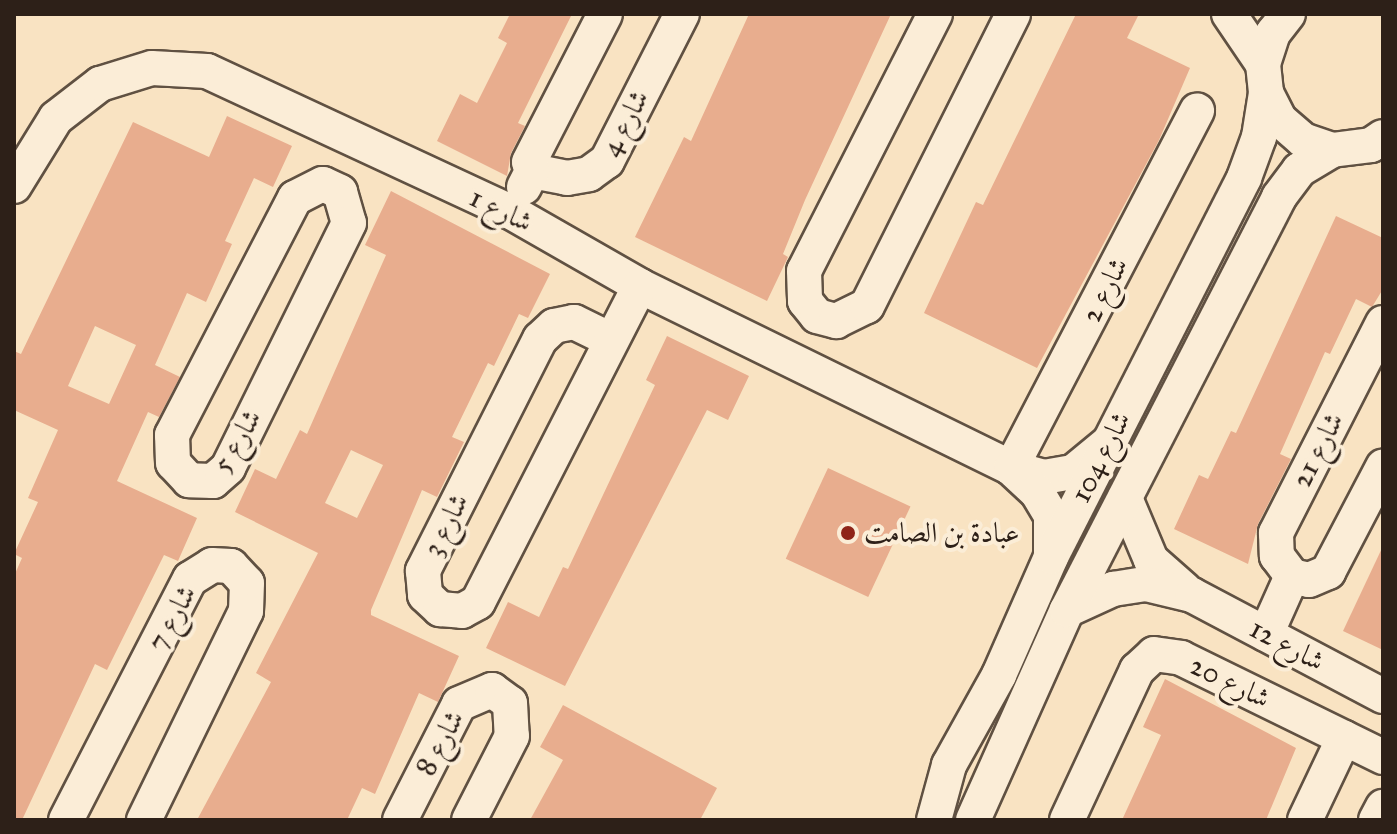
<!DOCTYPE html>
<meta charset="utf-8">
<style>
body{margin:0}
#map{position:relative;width:1397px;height:834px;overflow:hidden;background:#f9e3c2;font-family:"IM FELL Great Primer",Amiri,serif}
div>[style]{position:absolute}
.building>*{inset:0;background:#e8ad8e;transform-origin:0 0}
.roads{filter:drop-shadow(2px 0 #605142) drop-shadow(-2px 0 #605142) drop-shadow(0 2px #605142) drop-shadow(0 -2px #605142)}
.minor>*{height:34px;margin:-17px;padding:0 17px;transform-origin:17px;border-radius:17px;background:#fbedd7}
.dots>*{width:22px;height:22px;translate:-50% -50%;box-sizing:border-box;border:4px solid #fbedd7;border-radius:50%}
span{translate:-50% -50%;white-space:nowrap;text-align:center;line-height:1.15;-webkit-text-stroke:8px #fbedd7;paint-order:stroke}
.street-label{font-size:28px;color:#2d2018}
.poi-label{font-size:28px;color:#2d2018}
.left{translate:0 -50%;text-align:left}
.frame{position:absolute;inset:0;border:16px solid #2d2018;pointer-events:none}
</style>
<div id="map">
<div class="building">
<div style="clip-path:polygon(510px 14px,572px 14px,518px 123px,525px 126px,511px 153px,507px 176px,437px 141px,460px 94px,477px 103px,507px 43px,498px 38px)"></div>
<div style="clip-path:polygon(749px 14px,891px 14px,805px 200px,783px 254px,788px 257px,767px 301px,635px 237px,684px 137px,691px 141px)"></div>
<div style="clip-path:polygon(1076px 14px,1139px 14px,1127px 38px,1190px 68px,1159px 140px,1037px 368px,924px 313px,976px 202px,983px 205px)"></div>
<div style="clip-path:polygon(evenodd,227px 116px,292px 146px,273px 187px,254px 178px,225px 241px,232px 244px,206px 302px,187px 293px,155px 365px,180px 377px,159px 417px,148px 412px,117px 481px,197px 518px,178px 561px,164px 555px,107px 670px,95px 664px,22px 820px,14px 820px,14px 576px,22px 558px,14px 554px,38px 502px,28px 498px,58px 430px,14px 410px,14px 351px,21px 354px,133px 122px,209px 157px,227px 116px,95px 326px,136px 345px,109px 404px,68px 386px,95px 326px)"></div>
<div style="clip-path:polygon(evenodd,391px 191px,550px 274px,528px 318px,519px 314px,494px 366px,488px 363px,452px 437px,464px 442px,437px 497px,422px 490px,371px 610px,371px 615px,459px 656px,438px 702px,419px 693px,375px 794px,362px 788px,347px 820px,197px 820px,271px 682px,256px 673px,318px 553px,235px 512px,255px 469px,276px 479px,300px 430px,307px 434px,386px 255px,365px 245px,391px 191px,351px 450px,383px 465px,357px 518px,325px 503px,351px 450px)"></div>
<div style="clip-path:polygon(1336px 216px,1383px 238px,1383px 289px,1372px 307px,1356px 299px,1330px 354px,1325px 352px,1280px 454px,1291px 459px,1258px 524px,1248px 564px,1174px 529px,1199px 475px,1208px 479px,1231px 431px,1236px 433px)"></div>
<div style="clip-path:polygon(667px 336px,749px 376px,728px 420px,707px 410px,565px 686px,486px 648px,508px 602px,539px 617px,563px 567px,568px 569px,655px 385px,646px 380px)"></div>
<div style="left:828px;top:468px;width:91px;height:100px;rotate:25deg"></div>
<div style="clip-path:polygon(1383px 546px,1383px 650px,1343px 631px)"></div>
<div style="clip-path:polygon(1165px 679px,1296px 748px,1266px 820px,1122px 820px,1161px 735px,1143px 727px)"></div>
<div style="clip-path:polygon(563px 705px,717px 788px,700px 820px,530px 820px,563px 760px,540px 747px)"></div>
</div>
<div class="roads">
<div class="minor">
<div style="left:935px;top:14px;width:288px;rotate:117deg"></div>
<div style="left:804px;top:271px;width:30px;rotate:88deg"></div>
<div style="left:805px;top:301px;width:19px;rotate:51deg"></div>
<div style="left:817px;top:316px;width:20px;rotate:15deg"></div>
<div style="left:836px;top:321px;width:34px;rotate:-26deg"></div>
<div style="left:867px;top:306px;width:326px;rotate:-63.4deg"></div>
<div style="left:1229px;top:14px;width:60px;rotate:55.8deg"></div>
<div style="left:1288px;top:14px;width:24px;rotate:128deg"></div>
<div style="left:1273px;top:33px;width:33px;rotate:108deg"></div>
<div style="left:1263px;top:64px;width:29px;rotate:84deg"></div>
<div style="left:1266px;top:93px;width:30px;rotate:63deg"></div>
<div style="left:1280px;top:120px;width:30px;rotate:41deg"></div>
<div style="left:1303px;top:140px;width:31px;rotate:19deg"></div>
<div style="left:1332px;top:150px;width:39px;rotate:-7deg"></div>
<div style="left:1371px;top:145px;width:14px;rotate:-34deg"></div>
<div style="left:532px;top:171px;width:36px;rotate:11deg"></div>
<div style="left:567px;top:178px;width:22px;rotate:-10deg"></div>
<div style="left:589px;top:174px;width:22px;rotate:-36deg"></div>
<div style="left:607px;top:161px;width:165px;rotate:-63deg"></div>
<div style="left:323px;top:184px;width:19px;rotate:25deg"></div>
<div style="left:340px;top:192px;width:32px;rotate:74deg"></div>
<div style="left:349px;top:223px;width:273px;rotate:116.3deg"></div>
<div style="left:228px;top:468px;width:20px;rotate:139deg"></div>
<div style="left:213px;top:481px;width:24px;rotate:-178deg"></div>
<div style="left:189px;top:480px;width:23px;rotate:-133deg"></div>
<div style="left:173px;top:463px;width:28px;rotate:-92deg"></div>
<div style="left:172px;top:435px;width:267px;rotate:-62.6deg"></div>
<div style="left:295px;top:198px;width:31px;rotate:-27deg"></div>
<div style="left:14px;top:186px;width:80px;rotate:-58.3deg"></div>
<div style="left:56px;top:118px;width:56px;rotate:-37.7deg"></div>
<div style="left:100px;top:84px;width:54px;rotate:-17.1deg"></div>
<div style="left:152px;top:68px;width:55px;rotate:3.1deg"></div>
<div style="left:207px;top:71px;width:335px;rotate:24.9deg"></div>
<div style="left:511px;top:212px;width:149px;rotate:29.8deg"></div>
<div style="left:640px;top:286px;width:413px;rotate:26.1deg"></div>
<div style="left:1011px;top:468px;width:34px;rotate:15deg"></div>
<div style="left:1044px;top:477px;width:29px;rotate:-10deg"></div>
<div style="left:1073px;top:472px;width:44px;rotate:-39.5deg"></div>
<div style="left:524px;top:187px;width:18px;rotate:-63deg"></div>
<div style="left:532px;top:171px;width:9px;rotate:-108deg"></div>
<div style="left:529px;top:162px;width:166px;rotate:-62.8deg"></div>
<div style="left:1383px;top:323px;width:236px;rotate:117deg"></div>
<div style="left:1276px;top:533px;width:23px;rotate:88deg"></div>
<div style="left:1277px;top:556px;width:25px;rotate:53deg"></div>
<div style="left:1292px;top:576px;width:17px;rotate:13deg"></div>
<div style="left:1309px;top:580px;width:21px;rotate:-23deg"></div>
<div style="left:1328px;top:572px;width:119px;rotate:-62.4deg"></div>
<div style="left:609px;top:339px;width:39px;rotate:-154deg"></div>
<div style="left:574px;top:322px;width:20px;rotate:169deg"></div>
<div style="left:554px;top:326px;width:19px;rotate:137deg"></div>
<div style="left:540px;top:339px;width:260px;rotate:116.8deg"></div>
<div style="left:423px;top:571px;width:24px;rotate:85deg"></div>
<div style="left:425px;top:595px;width:21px;rotate:43deg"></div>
<div style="left:440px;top:609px;width:22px;rotate:5deg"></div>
<div style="left:462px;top:611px;width:18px;rotate:-29deg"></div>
<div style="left:478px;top:602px;width:355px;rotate:-62.9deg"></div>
<div style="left:1011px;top:468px;width:403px;rotate:-62.5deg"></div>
<div style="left:1011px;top:468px;width:35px;rotate:43deg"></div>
<div style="left:1037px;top:492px;width:27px;rotate:59deg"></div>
<div style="left:1051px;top:515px;width:41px;rotate:90deg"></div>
<div style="left:1125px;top:498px;width:67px;rotate:67.2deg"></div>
<div style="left:1151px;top:560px;width:45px;rotate:41.4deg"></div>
<div style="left:1067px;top:610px;width:51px;rotate:-24.5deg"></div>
<div style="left:1113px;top:589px;width:33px;rotate:-9deg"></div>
<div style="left:1146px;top:584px;width:47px;rotate:13.4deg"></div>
<div style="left:1192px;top:595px;width:216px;rotate:27.9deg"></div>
<div style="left:1266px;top:634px;width:64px;rotate:-65.9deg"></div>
<div style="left:66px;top:820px;width:271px;rotate:-62.8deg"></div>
<div style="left:190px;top:579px;width:26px;rotate:-32deg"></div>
<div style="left:212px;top:565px;width:19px;rotate:3deg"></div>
<div style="left:231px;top:566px;width:23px;rotate:47deg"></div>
<div style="left:247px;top:583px;width:28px;rotate:92deg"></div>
<div style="left:246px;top:611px;width:233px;rotate:116deg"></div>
<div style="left:400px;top:820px;width:130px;rotate:-63deg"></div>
<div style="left:459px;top:704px;width:36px;rotate:-23deg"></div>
<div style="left:492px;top:690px;width:22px;rotate:36deg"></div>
<div style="left:510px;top:703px;width:33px;rotate:87deg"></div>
<div style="left:512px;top:736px;width:94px;rotate:117.1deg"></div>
<div style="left:934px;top:820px;width:57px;rotate:-74.7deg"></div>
<div style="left:949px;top:765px;width:103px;rotate:-60.9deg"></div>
<div style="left:999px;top:675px;width:129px;rotate:-66.2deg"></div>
<div style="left:1051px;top:557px;width:425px;rotate:-63deg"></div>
<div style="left:1244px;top:178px;width:44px;rotate:-69.9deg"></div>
<div style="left:1259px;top:137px;width:45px;rotate:-81deg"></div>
<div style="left:973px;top:820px;width:230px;rotate:-65.9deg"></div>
<div style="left:1067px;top:610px;width:464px;rotate:-62.8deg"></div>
<div style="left:1279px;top:197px;width:34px;rotate:-53deg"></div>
<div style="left:1299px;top:170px;width:39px;rotate:-31deg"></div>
<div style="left:1067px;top:820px;width:166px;rotate:-65deg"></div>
<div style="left:1137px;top:670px;width:23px;rotate:-43deg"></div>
<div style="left:1154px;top:654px;width:27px;rotate:8deg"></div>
<div style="left:1181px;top:658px;width:225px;rotate:26.1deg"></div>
<div style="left:1305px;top:820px;width:91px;rotate:-64.6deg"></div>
<div style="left:1376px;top:820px;width:15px;rotate:-62deg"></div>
</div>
</div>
<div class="dots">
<div style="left:848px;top:533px;background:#8f2418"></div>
</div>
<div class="street-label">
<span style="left:625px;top:123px;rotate:-62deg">شارع 4</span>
<span style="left:501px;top:210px;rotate:26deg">شارع 1</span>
<span style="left:1105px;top:290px;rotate:-63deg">شارع 2</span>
<span style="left:237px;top:441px;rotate:-59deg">شارع 5</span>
<span style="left:1318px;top:450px;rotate:-63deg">شارع 21</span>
<span style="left:1101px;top:457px;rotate:-63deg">شارع 104</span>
<span style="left:446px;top:525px;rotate:-63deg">شارع 3</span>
<span style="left:172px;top:618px;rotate:-61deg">شارع 7</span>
<span style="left:1287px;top:645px;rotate:28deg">شارع 12</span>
<span style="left:1230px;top:682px;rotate:26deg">شارع 20</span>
<span style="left:440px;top:743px;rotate:-61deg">شارع 8</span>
</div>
<div class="poi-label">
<span class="left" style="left:864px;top:533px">عبادة بن الصامت</span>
</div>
<div class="frame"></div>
</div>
